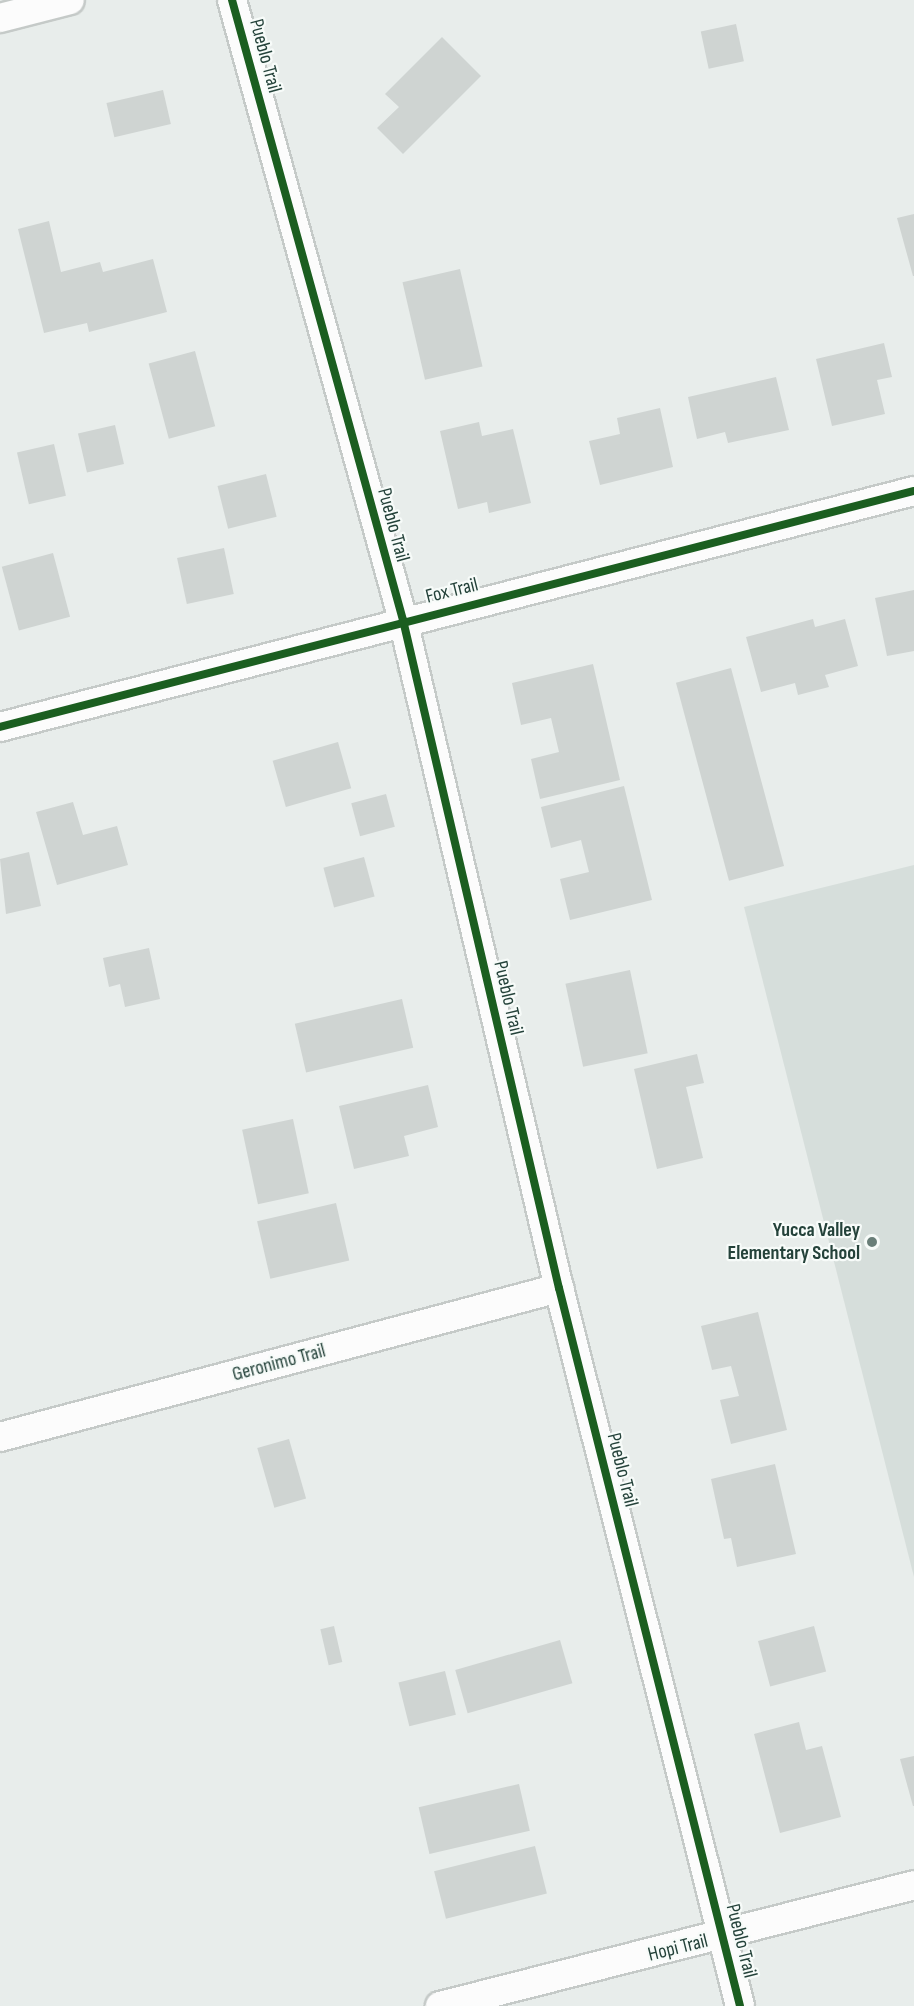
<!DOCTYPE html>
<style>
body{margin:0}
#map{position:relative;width:914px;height:2006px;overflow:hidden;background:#e8edeb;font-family:"Sofia Sans Condensed",sans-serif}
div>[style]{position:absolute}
.built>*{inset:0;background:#d6dedb}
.building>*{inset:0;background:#cfd4d2;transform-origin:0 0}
.roads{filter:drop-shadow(2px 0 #c5cac8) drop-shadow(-2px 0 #c5cac8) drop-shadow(0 2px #c5cac8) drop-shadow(0 -2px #c5cac8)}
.street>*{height:28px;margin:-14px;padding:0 14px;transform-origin:14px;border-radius:14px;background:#fcfcfc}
.cycleway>*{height:8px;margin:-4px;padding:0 4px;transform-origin:4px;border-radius:4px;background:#1b5e20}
.dots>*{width:16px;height:16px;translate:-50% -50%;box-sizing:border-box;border:3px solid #f7fbf9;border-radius:50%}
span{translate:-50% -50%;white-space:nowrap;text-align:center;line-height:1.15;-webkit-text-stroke:4.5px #f7fbf9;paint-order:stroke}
.street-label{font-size:20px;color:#24423a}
.poi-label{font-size:20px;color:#24423a;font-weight:700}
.right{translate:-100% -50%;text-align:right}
</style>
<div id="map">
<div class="built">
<div style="clip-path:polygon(914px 865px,914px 1577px,744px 907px)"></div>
</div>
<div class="building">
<div style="left:736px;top:24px;width:38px;height:36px;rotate:78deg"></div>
<div style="clip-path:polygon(442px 37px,481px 76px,403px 154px,377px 128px,399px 107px,385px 94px)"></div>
<div style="left:163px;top:90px;width:35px;height:58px;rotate:77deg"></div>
<div style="clip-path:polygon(914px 214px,914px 276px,913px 276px,897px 218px)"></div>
<div style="clip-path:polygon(49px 221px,61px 272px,100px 262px,103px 272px,153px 259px,167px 312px,89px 332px,87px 323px,44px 333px,18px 229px)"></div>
<div style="left:460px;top:269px;width:100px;height:59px;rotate:77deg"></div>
<div style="clip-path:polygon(884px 343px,892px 377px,877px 380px,885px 414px,832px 426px,816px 359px)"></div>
<div style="left:195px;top:351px;width:78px;height:48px;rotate:75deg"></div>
<div style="clip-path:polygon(776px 377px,789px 430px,728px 443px,725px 432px,697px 439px,688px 397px)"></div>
<div style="clip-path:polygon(660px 408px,673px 467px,600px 485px,589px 441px,620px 434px,617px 418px)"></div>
<div style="clip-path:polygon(479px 422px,482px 436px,513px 429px,531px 503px,489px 513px,487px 502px,458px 509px,440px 431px)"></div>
<div style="left:115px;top:425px;width:40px;height:38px;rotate:77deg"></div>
<div style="left:54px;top:444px;width:53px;height:38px;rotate:77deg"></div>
<div style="left:266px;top:474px;width:44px;height:50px;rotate:76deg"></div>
<div style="left:224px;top:548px;width:47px;height:48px;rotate:78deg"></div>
<div style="left:53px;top:553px;width:66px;height:53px;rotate:75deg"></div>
<div style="clip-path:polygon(914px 590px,914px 651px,887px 656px,875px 598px)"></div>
<div style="clip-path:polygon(813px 619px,815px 627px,845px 619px,858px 666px,825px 675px,829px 687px,798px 695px,795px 683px,761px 692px,746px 637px)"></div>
<div style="clip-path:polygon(593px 664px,620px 780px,540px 799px,531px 759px,559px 752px,551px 718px,521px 725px,512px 683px)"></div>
<div style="left:731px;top:668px;width:205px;height:57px;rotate:75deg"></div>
<div style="left:338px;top:742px;width:48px;height:68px;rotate:74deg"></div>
<div style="clip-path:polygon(624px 786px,652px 900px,570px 920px,560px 879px,589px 872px,581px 840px,551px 848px,541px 807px)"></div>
<div style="left:386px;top:794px;width:34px;height:36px;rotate:75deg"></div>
<div style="clip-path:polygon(73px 802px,83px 835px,117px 826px,128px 865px,57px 885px,36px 812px)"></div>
<div style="clip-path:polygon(29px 852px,41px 906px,6px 914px,0 859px)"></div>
<div style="left:364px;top:857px;width:41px;height:42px;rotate:75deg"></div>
<div style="clip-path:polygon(149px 948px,160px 999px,125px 1007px,120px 984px,109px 987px,103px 958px)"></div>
<div style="left:630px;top:970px;width:85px;height:66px;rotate:78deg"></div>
<div style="left:402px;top:999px;width:50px;height:110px;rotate:77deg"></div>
<div style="clip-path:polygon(697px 1054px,704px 1083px,686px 1087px,703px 1158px,657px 1169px,634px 1069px)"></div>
<div style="clip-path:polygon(428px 1085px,438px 1127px,404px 1136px,409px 1156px,354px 1169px,339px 1106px)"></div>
<div style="left:293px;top:1119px;width:76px;height:52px;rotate:78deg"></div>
<div style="left:336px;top:1203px;width:59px;height:81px;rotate:77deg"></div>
<div style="clip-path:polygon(758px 1312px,787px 1430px,731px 1444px,720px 1400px,739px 1396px,731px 1366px,712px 1370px,701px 1326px)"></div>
<div style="left:289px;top:1439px;width:62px;height:33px;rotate:74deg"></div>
<div style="clip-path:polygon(775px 1464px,796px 1554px,737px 1567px,731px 1538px,724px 1539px,711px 1479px)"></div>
<div style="left:334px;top:1626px;width:37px;height:14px;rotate:77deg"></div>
<div style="left:814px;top:1626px;width:47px;height:58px;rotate:75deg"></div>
<div style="left:560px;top:1640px;width:45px;height:109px;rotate:74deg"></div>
<div style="left:445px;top:1671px;width:45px;height:48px;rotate:76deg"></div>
<div style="clip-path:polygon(799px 1722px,806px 1750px,822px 1746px,841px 1817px,780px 1833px,754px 1734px)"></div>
<div style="clip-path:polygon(914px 1756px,914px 1806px,913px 1806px,900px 1759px)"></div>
<div style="left:519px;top:1784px;width:48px;height:103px;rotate:77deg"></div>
<div style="left:535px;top:1846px;width:49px;height:104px;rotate:76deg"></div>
</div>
<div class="roads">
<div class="street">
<div style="left:232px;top:0;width:643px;rotate:74.58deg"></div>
<div style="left:403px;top:620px;width:686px;rotate:76.86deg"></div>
<div style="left:559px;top:1288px;width:740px;rotate:75.85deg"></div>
<div style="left:0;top:18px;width:72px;rotate:-14.4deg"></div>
<div style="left:0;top:727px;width:944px;rotate:-14.48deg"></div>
<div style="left:0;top:1437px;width:579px;rotate:-14.93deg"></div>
<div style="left:440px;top:2006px;width:489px;rotate:-14.3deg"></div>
</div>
</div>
<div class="cycleway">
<div style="left:232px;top:0;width:643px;rotate:74.58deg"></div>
<div style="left:403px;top:620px;width:686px;rotate:76.86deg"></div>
<div style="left:559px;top:1288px;width:740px;rotate:75.85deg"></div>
<div style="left:0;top:727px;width:944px;rotate:-14.48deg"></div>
</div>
<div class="dots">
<div style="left:872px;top:1242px;background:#697e78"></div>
</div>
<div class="street-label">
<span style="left:265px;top:56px;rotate:75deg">Pueblo Trail</span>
<span style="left:393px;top:525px;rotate:75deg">Pueblo Trail</span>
<span style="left:452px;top:591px;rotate:-14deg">Fox Trail</span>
<span style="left:508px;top:998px;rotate:77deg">Pueblo Trail</span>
<span style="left:279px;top:1363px;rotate:-15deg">Geronimo Trail</span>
<span style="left:622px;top:1470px;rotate:76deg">Pueblo Trail</span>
<span style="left:741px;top:1941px;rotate:76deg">Pueblo Trail</span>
<span style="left:678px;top:1948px;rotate:-14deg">Hopi Trail</span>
</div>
<div class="poi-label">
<span class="right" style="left:860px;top:1242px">Yucca Valley<br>Elementary School</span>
</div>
</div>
